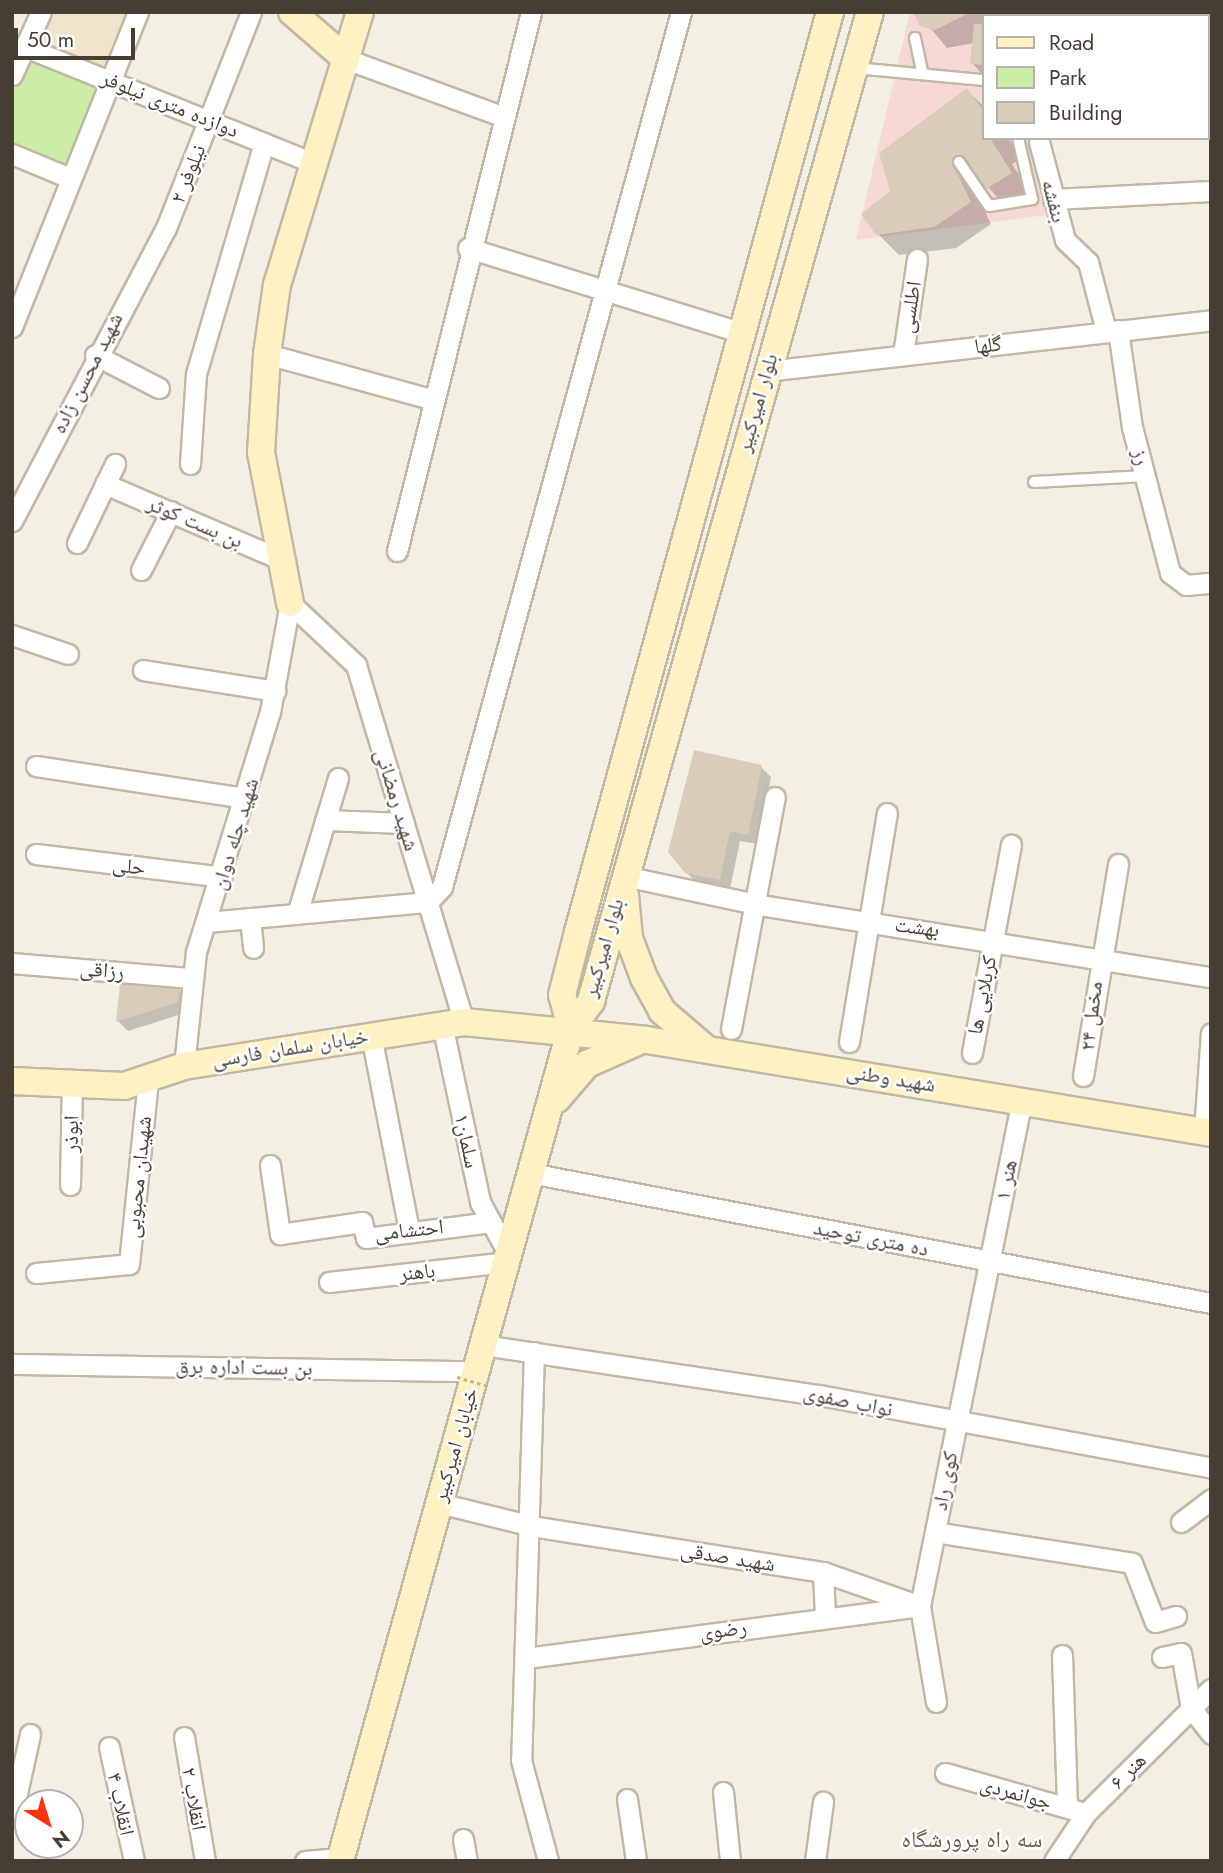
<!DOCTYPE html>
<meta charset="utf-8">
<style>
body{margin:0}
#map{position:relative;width:1223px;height:1873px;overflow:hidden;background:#f4efe3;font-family:Jost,"Noto Naskh Arabic",sans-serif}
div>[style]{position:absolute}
.education>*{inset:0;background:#efe5cb}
.medical>*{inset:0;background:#f6d9d4}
.green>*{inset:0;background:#cceda6}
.parking>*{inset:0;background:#e3e0dc;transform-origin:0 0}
.shadow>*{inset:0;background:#0003}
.building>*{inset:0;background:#d9cdba}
.roads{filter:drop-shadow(2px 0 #c0b7a4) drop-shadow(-2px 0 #c0b7a4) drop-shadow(0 2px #c0b7a4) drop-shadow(0 -2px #c0b7a4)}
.lane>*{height:10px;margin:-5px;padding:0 5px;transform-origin:5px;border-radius:5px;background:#fff}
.street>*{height:19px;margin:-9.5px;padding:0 9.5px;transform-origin:9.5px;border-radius:9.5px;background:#fff}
.secondary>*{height:26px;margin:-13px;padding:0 13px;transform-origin:13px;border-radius:13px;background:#fff1c1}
.path-bridge>*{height:2.5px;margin-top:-1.25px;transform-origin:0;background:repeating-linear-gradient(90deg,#c3b394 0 3.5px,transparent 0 7px)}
span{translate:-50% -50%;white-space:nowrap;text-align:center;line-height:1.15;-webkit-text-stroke:5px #fff;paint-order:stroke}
.street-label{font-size:21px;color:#463e32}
.neighbourhood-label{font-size:23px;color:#6a5d48}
.frame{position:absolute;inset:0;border:14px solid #463e32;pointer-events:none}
.legend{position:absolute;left:982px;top:14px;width:228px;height:126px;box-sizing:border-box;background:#fff;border:2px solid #b5b2ad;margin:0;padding:9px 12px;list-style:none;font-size:21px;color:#463e32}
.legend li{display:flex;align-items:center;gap:14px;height:35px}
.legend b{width:35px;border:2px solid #b5b2ad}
.north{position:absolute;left:14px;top:1789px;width:70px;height:70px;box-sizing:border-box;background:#fff;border:2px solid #b5b2ad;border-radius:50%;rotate:142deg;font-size:19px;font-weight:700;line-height:28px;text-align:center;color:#463e32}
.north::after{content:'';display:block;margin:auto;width:24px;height:32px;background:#ff350e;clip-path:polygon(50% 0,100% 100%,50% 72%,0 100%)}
.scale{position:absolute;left:14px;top:28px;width:121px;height:32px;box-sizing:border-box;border:4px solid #463e32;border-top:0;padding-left:9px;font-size:21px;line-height:24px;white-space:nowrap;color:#463e32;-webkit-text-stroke:5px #fff;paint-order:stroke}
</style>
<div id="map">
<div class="education">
<div style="clip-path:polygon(49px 12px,129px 12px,106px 68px,35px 42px)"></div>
</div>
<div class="medical">
<div style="clip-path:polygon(910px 12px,1148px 12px,983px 16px,983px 138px,1030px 138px,1047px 215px,856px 240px)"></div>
</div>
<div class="green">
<div style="clip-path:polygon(28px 57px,98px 85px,66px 169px,12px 146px,12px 93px)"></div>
</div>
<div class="parking">
<div style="left:1037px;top:12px;width:111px;height:4px"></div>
</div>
<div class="shadow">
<div style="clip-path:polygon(917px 12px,1000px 12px,983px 16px,983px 75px,972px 63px,974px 43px,947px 48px)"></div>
<div style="clip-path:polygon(967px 90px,983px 106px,983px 138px,1008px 138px,1022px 158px,1012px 164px,1032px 195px,1009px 209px,977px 176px,972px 185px,991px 224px,956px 248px,899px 255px,878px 234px,892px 191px)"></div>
<div style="clip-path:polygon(761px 767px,771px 777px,758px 844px,740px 841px,730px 889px,697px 883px,686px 872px)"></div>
<div style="clip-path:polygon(179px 991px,189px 1001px,188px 1012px,128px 1031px,118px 1021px)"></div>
</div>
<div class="building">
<div style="clip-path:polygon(913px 12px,971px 12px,935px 30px,920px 26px)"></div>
<div style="clip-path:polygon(974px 24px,983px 24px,983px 65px,970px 64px)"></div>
<div style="clip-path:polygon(967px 88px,983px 110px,983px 138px,990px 138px,1012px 173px,986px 189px,965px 157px,955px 156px,952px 163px,971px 202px,934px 227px,876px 235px,861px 214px,890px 191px,879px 153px)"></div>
<div style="clip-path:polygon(694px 750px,762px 765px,748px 835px,730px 831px,720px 880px,685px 873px,668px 852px)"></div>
<div style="clip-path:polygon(120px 984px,180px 989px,178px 1002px,116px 1022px)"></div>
</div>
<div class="roads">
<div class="lane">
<div style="left:1202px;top:12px;width:4px;rotate:90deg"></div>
<div style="left:1028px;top:16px;width:4px;rotate:-76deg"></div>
<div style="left:915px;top:38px;width:35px;rotate:78deg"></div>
<div style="left:855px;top:68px;width:129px;rotate:5.4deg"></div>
<div style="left:959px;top:162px;width:53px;rotate:55.7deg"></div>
<div style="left:989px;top:206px;width:44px;rotate:-9.2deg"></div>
<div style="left:1032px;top:199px;width:63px;rotate:-102.9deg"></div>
<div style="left:1034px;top:482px;width:112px;rotate:-3.1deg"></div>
</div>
<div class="street">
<div style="left:1207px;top:29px;width:4px"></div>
<div style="left:25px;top:47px;width:311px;rotate:21.9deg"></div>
<div style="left:346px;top:59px;width:166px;rotate:20.1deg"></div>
<div style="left:12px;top:75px;width:69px;rotate:-65.3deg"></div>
<div style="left:1039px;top:142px;width:101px;rotate:75.1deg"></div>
<div style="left:1065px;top:240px;width:32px;rotate:44deg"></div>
<div style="left:1088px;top:262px;width:71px;rotate:75.4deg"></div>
<div style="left:12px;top:154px;width:63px;rotate:22.5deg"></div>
<div style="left:1053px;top:199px;width:158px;rotate:-2.9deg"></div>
<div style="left:468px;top:248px;width:287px;rotate:17.2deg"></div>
<div style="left:12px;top:327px;width:339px;rotate:-68.2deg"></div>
<div style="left:1118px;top:330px;width:98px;rotate:81.8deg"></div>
<div style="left:1132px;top:427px;width:151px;rotate:75.4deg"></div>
<div style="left:1170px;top:573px;width:20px;rotate:37deg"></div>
<div style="left:1186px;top:585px;width:25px;rotate:-5deg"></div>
<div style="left:267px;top:354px;width:173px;rotate:15.4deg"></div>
<div style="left:95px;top:355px;width:72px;rotate:27.3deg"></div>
<div style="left:903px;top:355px;width:97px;rotate:-81.7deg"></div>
<div style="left:766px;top:371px;width:448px;rotate:-6.5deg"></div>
<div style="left:190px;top:464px;width:90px;rotate:-86.2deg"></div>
<div style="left:196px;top:374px;width:241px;rotate:-73.6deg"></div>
<div style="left:105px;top:484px;width:196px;rotate:23.2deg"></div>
<div style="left:12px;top:521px;width:331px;rotate:-62.3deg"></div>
<div style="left:166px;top:228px;width:232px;rotate:-68.5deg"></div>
<div style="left:77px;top:543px;width:88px;rotate:-64.3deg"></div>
<div style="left:397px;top:551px;width:555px;rotate:-76.04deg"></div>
<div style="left:141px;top:570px;width:66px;rotate:-63deg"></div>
<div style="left:290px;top:603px;width:91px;rotate:43.2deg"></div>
<div style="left:356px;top:665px;width:373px;rotate:73.2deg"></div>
<div style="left:12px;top:635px;width:59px;rotate:18.7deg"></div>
<div style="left:143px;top:670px;width:134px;rotate:9deg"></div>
<div style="left:36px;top:766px;width:212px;rotate:8.7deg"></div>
<div style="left:325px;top:820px;width:79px;rotate:2.2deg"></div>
<div style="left:36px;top:854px;width:187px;rotate:7deg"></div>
<div style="left:624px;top:876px;width:139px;rotate:12deg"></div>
<div style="left:760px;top:905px;width:457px;rotate:9.1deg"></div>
<div style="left:297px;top:914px;width:142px;rotate:-73.2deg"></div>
<div style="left:250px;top:918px;width:30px;rotate:84deg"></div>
<div style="left:207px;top:922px;width:222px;rotate:-5.2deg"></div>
<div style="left:428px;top:902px;width:21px;rotate:-47deg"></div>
<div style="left:442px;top:887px;width:907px;rotate:-74.72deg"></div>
<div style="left:12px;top:963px;width:180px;rotate:4.8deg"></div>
<div style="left:442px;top:1024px;width:182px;rotate:77.9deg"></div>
<div style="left:480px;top:1202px;width:58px;rotate:61.2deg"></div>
<div style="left:731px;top:1029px;width:236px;rotate:-79.3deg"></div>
<div style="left:371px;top:1035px;width:200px;rotate:79deg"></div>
<div style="left:849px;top:1042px;width:232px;rotate:-80.6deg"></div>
<div style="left:972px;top:1053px;width:212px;rotate:-79.4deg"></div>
<div style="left:184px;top:1066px;width:115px;rotate:-84deg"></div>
<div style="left:196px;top:952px;width:251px;rotate:-72.9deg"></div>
<div style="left:270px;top:712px;width:111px;rotate:-79.6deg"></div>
<div style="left:1083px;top:1076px;width:215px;rotate:-80.6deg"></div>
<div style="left:1204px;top:1132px;width:99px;rotate:-86deg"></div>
<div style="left:270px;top:1165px;width:70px;rotate:81.8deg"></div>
<div style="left:280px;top:1234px;width:83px;rotate:-8.3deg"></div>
<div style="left:362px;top:1222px;width:16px;rotate:76deg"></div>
<div style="left:366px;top:1238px;width:126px;rotate:-7.3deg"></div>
<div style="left:530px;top:1173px;width:693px;rotate:10.81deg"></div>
<div style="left:70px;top:1185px;width:101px;rotate:-88.9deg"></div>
<div style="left:36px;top:1273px;width:93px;rotate:-5.5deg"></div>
<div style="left:129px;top:1264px;width:185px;rotate:-84.1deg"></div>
<div style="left:329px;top:1282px;width:178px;rotate:-6.4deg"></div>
<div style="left:483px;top:1345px;width:340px;rotate:8.5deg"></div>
<div style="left:819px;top:1395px;width:399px;rotate:10.5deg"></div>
<div style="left:534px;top:1352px;width:408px;rotate:91.8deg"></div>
<div style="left:521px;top:1760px;width:105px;rotate:75deg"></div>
<div style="left:12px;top:1364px;width:464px;rotate:0.9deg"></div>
<div style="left:439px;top:1503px;width:96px;rotate:13.9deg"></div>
<div style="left:532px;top:1526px;width:295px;rotate:9deg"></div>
<div style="left:823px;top:1572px;width:103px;rotate:19.3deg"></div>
<div style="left:1181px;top:1522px;width:38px;rotate:-37deg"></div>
<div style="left:935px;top:1532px;width:199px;rotate:8.9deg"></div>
<div style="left:1132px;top:1563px;width:63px;rotate:68.7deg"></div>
<div style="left:1155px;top:1622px;width:22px;rotate:-16deg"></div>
<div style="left:823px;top:1572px;width:44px;rotate:87.4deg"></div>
<div style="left:1062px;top:1655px;width:152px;rotate:88.1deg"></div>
<div style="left:1162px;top:1657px;width:19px;rotate:-12deg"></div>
<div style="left:1181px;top:1653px;width:56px;rotate:79.7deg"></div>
<div style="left:1191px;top:1708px;width:33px;rotate:52deg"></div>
<div style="left:526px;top:1658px;width:390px;rotate:-7.5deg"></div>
<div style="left:936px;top:1702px;width:97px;rotate:-99.5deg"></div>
<div style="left:920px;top:1606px;width:517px;rotate:-78.62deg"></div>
<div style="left:184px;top:1737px;width:126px;rotate:80.4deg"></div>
<div style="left:109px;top:1747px;width:117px;rotate:77.6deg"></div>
<div style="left:945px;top:1773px;width:138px;rotate:15.9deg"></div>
<div style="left:723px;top:1792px;width:69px;rotate:84.2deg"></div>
<div style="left:627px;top:1799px;width:63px;rotate:81.7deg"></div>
<div style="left:12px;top:1816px;width:84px;rotate:-77.6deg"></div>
<div style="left:463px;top:1839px;width:22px;rotate:80deg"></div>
<div style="left:305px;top:1861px;width:35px;rotate:-5deg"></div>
<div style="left:815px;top:1861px;width:60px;rotate:-82.3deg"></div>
<div style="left:1054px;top:1861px;width:58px;rotate:-56.3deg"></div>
<div style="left:1086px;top:1813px;width:176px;rotate:-44.8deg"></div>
</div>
<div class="secondary">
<div style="left:292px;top:12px;width:72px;rotate:41deg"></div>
<div style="left:290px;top:603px;width:153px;rotate:-100.9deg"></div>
<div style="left:261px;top:453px;width:99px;rotate:-86.5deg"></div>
<div style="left:267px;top:354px;width:70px;rotate:-81.8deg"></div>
<div style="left:277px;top:285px;width:285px;rotate:-73.1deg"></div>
<div style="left:625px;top:895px;width:43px;rotate:84.7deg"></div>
<div style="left:629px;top:938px;width:43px;rotate:69.4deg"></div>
<div style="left:644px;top:978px;width:38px;rotate:61deg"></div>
<div style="left:662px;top:1011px;width:57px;rotate:40.7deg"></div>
<div style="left:571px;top:1028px;width:34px;rotate:-105deg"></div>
<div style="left:562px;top:995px;width:65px;rotate:-75.7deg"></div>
<div style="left:578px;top:932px;width:954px;rotate:-74.68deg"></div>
<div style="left:12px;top:1081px;width:112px;rotate:2.6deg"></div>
<div style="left:124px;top:1086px;width:63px;rotate:-18.4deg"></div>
<div style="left:184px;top:1066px;width:283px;rotate:-8.9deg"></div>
<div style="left:464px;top:1022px;width:184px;rotate:5.6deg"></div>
<div style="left:647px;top:1040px;width:572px;rotate:9.36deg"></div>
<div style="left:557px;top:1099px;width:46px;rotate:-49.4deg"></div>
<div style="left:587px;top:1064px;width:55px;rotate:-23.7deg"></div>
<div style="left:340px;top:1861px;width:864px;rotate:-74.5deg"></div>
<div style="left:571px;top:1028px;width:34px;rotate:-53deg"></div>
<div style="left:591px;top:1001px;width:1028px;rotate:-74.25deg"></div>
</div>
</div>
<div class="path-bridge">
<div style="left:457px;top:1377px;width:33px;rotate:16deg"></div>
</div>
<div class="street-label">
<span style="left:170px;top:104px;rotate:22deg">دوازده متری نیلوفر</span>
<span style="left:188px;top:174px;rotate:-68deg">نیلوفر ۲</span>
<span style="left:1054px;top:201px;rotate:75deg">بنفشه</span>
<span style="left:910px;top:307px;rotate:-81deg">اطلسی</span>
<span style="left:988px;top:345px;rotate:-7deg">گلها</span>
<span style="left:87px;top:373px;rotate:-63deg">شهید محسن زاده</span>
<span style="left:757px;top:403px;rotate:-74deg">بلوار امیرکبیر</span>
<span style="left:1141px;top:457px;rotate:75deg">رز</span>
<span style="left:195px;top:522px;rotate:23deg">بن بست کوثر</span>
<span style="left:397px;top:800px;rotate:73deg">شهید رمضانی</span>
<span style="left:235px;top:834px;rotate:-73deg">شهید چله دوان</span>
<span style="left:129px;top:866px;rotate:7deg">حلی</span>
<span style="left:917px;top:927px;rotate:7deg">بهشت</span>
<span style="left:603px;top:948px;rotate:-74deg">بلوار امیرکبیر</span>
<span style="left:102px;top:970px;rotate:5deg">رزاقی</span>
<span style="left:982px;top:995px;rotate:-79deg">کربلایی ها</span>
<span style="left:1091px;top:1016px;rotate:-83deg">مخمل ۲۴</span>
<span style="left:290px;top:1048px;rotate:-9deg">خیابان سلمان فارسی</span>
<span style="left:891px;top:1078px;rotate:9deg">شهید وطنی</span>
<span style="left:71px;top:1134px;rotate:-89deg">ابوذر</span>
<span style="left:467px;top:1141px;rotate:78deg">سلمان۱</span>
<span style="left:138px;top:1177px;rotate:-84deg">شهیدان محبوبی</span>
<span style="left:1006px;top:1180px;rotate:-79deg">هنر ۱</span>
<span style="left:409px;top:1230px;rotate:-6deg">احتشامی</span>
<span style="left:871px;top:1238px;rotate:11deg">ده متری توحید</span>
<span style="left:417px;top:1272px;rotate:-6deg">باهنر</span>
<span style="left:244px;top:1367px;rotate:1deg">بن بست اداره برق</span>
<span style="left:848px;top:1401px;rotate:11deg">نواب صفوی</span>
<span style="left:455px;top:1445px;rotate:-74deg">خیابان امیرکبیر</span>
<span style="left:945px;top:1481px;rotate:-79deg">کوی راد</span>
<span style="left:728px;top:1557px;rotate:9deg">شهید صدقی</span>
<span style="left:723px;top:1630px;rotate:-8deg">رضوی</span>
<span style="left:1128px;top:1771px;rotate:-45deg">هنر ۶</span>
<span style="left:1016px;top:1793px;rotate:16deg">جوانمردی</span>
<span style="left:194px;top:1799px;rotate:80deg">انقلاب ۲</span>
<span style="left:121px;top:1804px;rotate:78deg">انقلاب ۴</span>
</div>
<div class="neighbourhood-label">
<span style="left:972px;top:1839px">سه راه پرورشگاه</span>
</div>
<div class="frame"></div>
<ul class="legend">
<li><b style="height:9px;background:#fff1c1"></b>Road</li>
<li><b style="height:19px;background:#cceda6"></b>Park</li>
<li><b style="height:19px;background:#d9cdba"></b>Building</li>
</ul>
<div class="north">N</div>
<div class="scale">50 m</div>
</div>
